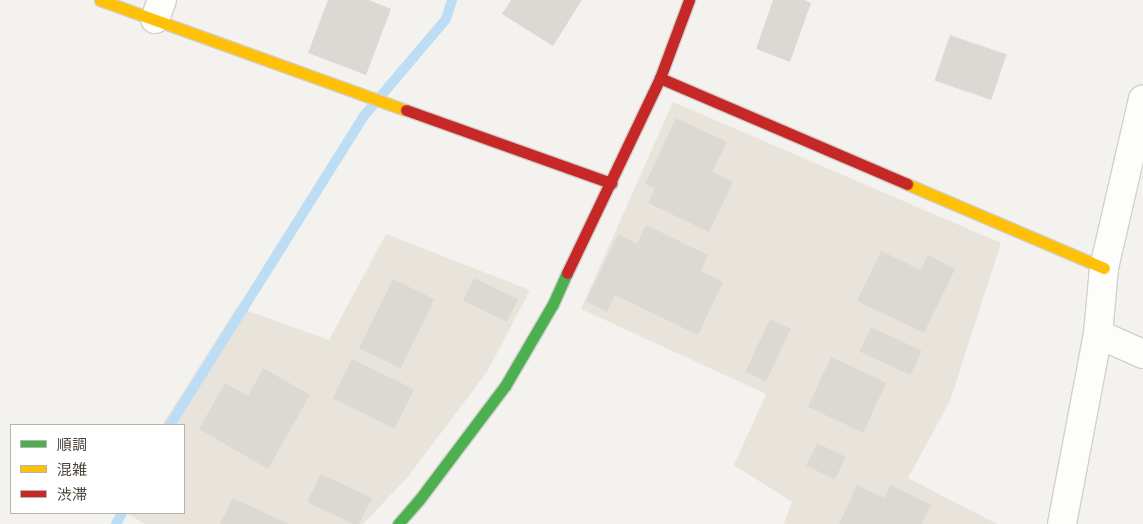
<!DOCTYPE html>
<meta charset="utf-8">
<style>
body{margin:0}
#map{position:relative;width:1143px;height:524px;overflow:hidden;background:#f4f2ee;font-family:"Roboto Condensed","Noto Sans JP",sans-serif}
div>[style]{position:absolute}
.residential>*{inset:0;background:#e8e4db}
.stream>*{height:10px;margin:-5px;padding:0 5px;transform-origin:5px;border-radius:5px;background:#bcddf4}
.building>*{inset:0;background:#dcd9d4;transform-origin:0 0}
.roads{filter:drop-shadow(1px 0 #d2d0cb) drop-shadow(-1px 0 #d2d0cb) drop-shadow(0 1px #d2d0cb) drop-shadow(0 -1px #d2d0cb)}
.street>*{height:28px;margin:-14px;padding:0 14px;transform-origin:14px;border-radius:14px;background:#fdfdfc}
.fast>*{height:11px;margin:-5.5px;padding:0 5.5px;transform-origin:5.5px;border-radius:5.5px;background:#4caf50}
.slow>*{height:11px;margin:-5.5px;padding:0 5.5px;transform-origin:5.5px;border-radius:5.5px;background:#ffc107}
.jam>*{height:11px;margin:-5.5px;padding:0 5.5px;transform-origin:5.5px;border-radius:5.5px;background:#c62828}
span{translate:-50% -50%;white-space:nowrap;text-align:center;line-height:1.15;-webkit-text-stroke:4px #fff;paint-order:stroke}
.legend{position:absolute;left:10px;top:424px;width:175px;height:90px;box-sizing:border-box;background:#fff;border:1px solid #b7b4af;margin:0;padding:6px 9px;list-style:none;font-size:15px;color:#4c4438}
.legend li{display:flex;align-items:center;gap:10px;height:25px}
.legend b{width:25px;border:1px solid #b7b4af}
</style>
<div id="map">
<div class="residential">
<div style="clip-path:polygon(673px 102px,1001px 243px,950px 401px,908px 478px,997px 524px,784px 524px,792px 502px,734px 465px,766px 394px,581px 309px)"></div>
<div style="clip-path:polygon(386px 234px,530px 290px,487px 372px,407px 478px,363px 524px,145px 524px,126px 513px,184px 513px,184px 425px,162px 425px,237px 307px,329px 340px)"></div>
</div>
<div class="stream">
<div style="left:170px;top:425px;width:363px;rotate:-57.9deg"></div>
<div style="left:363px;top:117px;width:128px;rotate:-49.7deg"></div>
<div style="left:446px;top:19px;width:20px;rotate:-72deg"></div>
<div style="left:116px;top:524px;width:13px;rotate:-61deg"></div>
</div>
<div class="building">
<div style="clip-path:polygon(328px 0,369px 0,391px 9px,366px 75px,308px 53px)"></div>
<div style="clip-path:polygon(511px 0,582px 0,553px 46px,502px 14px)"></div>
<div style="clip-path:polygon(773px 0,804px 0,811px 3px,790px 62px,756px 49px)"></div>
<div style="left:950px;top:35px;width:60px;height:48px;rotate:19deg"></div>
<div style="clip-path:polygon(676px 118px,727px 142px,712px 172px,733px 182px,709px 232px,648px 203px,655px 188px,645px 184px)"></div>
<div style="clip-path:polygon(646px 225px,708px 255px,701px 271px,723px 282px,698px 335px,615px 295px,607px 312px,586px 301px,618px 234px,637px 244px)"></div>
<div style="clip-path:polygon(881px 251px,921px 270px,928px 255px,955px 269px,924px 333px,857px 301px)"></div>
<div style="left:474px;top:278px;width:49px;height:25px;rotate:26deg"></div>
<div style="left:393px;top:279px;width:46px;height:77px;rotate:26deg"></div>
<div style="left:770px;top:319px;width:23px;height:58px;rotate:25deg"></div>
<div style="left:871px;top:327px;width:56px;height:27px;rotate:25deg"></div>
<div style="left:831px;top:357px;width:61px;height:55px;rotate:25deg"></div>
<div style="left:352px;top:359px;width:69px;height:44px;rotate:26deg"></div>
<div style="clip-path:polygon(263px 368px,310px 395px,268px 469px,199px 429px,225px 383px,248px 396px)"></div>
<div style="left:817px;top:443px;width:32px;height:25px;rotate:26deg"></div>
<div style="clip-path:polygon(321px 474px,372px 498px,359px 524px,353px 524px,307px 502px)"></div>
<div style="clip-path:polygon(857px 485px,884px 498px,891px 485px,931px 505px,922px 524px,839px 524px)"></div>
<div style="clip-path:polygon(233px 498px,289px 524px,220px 524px)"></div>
</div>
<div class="roads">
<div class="street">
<div style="left:155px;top:19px;width:20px;rotate:-70deg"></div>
<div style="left:1098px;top:334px;width:49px;rotate:24deg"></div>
<div style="left:1062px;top:524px;width:193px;rotate:-79.3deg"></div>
<div style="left:1098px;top:334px;width:66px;rotate:-84.8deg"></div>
<div style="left:1104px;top:268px;width:173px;rotate:-77deg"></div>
</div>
<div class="fast">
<div style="left:398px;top:524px;width:32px;rotate:-49deg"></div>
<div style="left:419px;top:500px;width:143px;rotate:-53deg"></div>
<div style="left:505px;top:386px;width:95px;rotate:-59.7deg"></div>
<div style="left:553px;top:304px;width:34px;rotate:-66deg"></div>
</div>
<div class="slow">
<div style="left:100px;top:0;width:325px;rotate:19.8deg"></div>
<div style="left:907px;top:184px;width:214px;rotate:23.1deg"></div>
</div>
<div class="jam">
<div style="left:660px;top:78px;width:269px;rotate:23.2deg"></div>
<div style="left:406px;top:110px;width:218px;rotate:19.6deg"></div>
<div style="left:567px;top:273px;width:216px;rotate:-64.5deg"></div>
<div style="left:660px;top:78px;width:83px;rotate:-69.6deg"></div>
</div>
</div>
<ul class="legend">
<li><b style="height:6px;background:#4caf50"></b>順調</li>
<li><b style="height:6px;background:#ffc107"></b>混雑</li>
<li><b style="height:6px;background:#c62828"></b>渋滞</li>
</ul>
</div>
